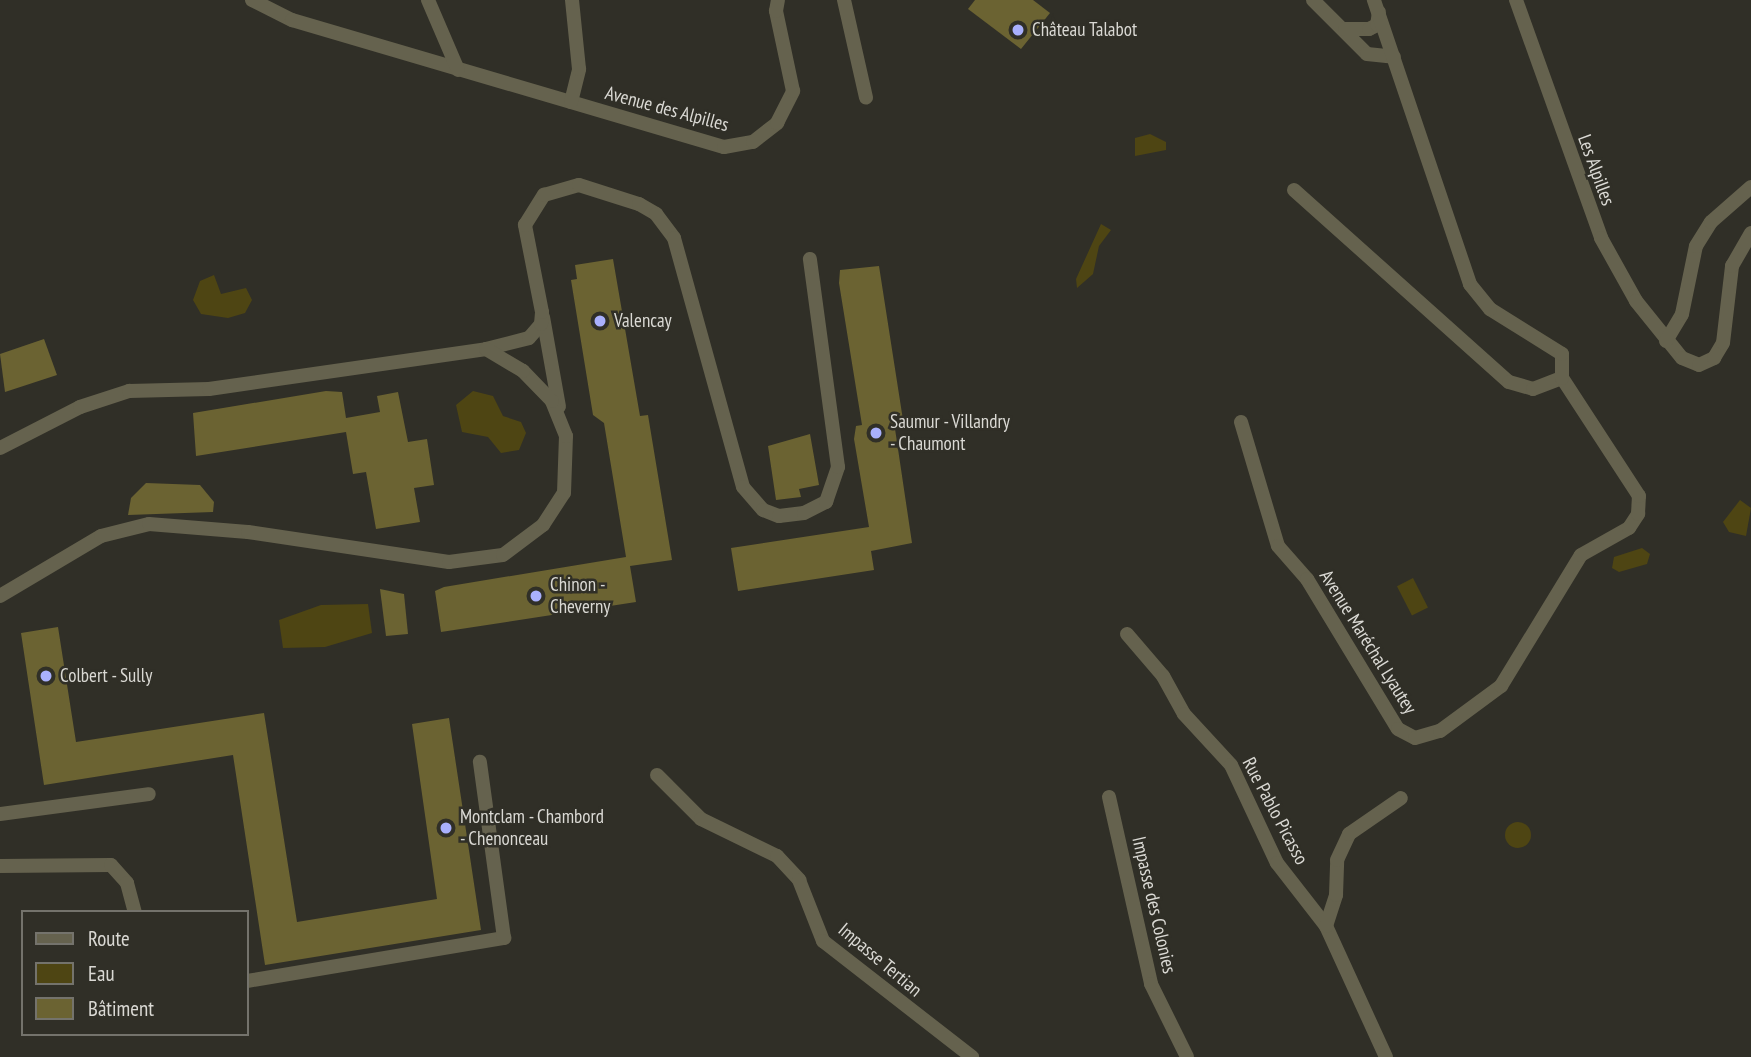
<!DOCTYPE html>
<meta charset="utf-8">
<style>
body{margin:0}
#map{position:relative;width:1751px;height:1057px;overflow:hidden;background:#302f27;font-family:"PT Sans Narrow",sans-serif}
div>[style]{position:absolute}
.water>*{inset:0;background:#4e4513;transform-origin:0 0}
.round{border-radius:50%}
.building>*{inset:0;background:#6b6332}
.street>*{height:14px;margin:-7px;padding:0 7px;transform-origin:7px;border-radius:7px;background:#65624e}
.dots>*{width:19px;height:19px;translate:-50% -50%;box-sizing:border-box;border:4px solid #302f27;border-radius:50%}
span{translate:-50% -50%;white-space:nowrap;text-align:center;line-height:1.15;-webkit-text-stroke:5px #302f27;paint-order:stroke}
.poi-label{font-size:19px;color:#dad9d4}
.left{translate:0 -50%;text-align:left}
.street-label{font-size:19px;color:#dad9d4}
.legend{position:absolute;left:21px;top:910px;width:228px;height:126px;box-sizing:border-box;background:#302f27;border:2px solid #74736c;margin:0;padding:9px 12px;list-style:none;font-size:21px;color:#dad9d4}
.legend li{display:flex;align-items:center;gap:14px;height:35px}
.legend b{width:35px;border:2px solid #74736c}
</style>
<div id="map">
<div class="water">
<div style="clip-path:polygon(1150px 134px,1166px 142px,1166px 150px,1135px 156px,1135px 138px)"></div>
<div style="clip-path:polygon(1101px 224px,1111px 230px,1099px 246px,1093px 274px,1077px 288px,1076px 279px)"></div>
<div style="clip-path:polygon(214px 275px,221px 294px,246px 288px,252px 300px,245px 313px,228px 318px,201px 314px,193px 300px,200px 281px)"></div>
<div style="clip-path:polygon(473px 391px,493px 396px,503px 416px,521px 422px,526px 433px,519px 450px,501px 453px,488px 437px,462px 432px,456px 405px)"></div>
<div style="clip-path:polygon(1740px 500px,1751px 508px,1746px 536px,1729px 532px,1723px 522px)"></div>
<div style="clip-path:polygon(1642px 548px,1650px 554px,1647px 564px,1619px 572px,1612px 568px,1614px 557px)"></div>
<div style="left:1413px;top:578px;width:33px;height:18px;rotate:63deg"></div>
<div style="clip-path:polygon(368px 604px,372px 633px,325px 647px,283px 648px,279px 620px,321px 605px)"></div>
<div class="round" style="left:1505px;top:822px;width:26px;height:26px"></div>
</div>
<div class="building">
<div style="clip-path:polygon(975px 0,1033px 0,1050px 13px,1021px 49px,968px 9px)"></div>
<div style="clip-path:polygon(613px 259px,640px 416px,648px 415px,672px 560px,630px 566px,636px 602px,441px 632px,435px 591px,444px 587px,626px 557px,604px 423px,593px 415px,571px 280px,577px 279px,575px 265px)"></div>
<div style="clip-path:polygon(879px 266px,903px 420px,894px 422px,912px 543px,871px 551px,874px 570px,738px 591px,731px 548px,869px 527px,854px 439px,856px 426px,862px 425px,839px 283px,840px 270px)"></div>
<div style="clip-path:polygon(44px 339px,57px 375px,5px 392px,0 354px)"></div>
<div style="clip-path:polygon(326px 391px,342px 392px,346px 418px,380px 412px,377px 396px,398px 392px,408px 442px,427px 439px,434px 485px,414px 488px,420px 522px,376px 529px,366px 472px,353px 474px,346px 432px,196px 456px,193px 413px)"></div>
<div style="clip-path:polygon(810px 434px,819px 485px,799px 489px,801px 497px,776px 500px,768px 446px)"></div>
<div style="clip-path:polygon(146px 483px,200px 485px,214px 502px,213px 512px,128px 515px,131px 498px)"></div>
<div style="clip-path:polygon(380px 589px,404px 594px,408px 634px,386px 636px)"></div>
<div style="clip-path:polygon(58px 627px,76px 742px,264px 713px,297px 922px,437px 899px,412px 724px,449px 718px,481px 930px,265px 965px,233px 755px,44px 785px,21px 633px)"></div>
</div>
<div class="street">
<div style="left:252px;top:0;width:45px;rotate:26.6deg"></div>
<div style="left:292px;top:20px;width:450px;rotate:16.4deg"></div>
<div style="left:724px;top:147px;width:29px;rotate:-10deg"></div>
<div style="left:753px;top:142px;width:31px;rotate:-38deg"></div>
<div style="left:777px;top:123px;width:36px;rotate:-63deg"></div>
<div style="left:793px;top:91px;width:82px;rotate:-102deg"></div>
<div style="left:776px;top:11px;width:11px;rotate:-80deg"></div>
<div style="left:428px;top:0;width:76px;rotate:66.8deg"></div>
<div style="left:844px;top:0;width:100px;rotate:77.3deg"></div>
<div style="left:1313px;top:0;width:76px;rotate:45deg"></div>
<div style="left:1367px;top:54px;width:27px;rotate:6deg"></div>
<div style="left:1516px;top:0;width:253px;rotate:70.3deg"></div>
<div style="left:1601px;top:238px;width:72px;rotate:60.9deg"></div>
<div style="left:1636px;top:301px;width:73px;rotate:51.1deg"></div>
<div style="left:1682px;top:358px;width:18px;rotate:22deg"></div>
<div style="left:1699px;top:365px;width:17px;rotate:-25deg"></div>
<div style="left:1714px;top:358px;width:17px;rotate:-59deg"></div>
<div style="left:1723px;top:343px;width:78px;rotate:-83.3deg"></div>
<div style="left:1732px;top:266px;width:38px;rotate:-60deg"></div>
<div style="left:1345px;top:29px;width:24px"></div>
<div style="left:1369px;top:29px;width:9px;rotate:-27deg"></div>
<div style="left:1377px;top:25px;width:13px;rotate:-81deg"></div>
<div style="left:571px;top:102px;width:34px;rotate:-76deg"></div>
<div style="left:579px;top:69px;width:69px;rotate:-95.8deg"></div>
<div style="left:1294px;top:190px;width:288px;rotate:41.8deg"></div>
<div style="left:1509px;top:382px;width:25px;rotate:16deg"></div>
<div style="left:1533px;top:389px;width:31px;rotate:-21deg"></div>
<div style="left:543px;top:317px;width:91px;rotate:79.9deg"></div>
<div style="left:1666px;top:341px;width:31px;rotate:-59deg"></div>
<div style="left:1682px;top:314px;width:69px;rotate:-78.4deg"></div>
<div style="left:1696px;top:246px;width:28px;rotate:-58deg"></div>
<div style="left:1711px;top:222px;width:53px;rotate:-41.2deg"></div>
<div style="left:1241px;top:422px;width:129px;rotate:73.4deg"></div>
<div style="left:1278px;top:546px;width:44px;rotate:48.7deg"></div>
<div style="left:1307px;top:579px;width:175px;rotate:58.8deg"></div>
<div style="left:1398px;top:729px;width:19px;rotate:28deg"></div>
<div style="left:1415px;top:738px;width:26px;rotate:-16deg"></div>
<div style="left:1440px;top:731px;width:76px;rotate:-36.4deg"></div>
<div style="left:1501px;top:686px;width:153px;rotate:-58.6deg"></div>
<div style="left:1581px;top:555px;width:55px;rotate:-29.4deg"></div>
<div style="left:1629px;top:528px;width:17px;rotate:-57deg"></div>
<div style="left:1638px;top:514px;width:18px;rotate:-87deg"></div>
<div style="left:1639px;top:496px;width:141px;rotate:-123.1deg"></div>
<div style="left:1562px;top:378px;width:24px;rotate:-90deg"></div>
<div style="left:1562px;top:354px;width:85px;rotate:-148deg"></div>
<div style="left:1490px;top:309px;width:32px;rotate:-129deg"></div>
<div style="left:1470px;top:284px;width:300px;rotate:-108.7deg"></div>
<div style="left:0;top:448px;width:90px;rotate:-27.1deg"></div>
<div style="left:80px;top:407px;width:52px;rotate:-18.1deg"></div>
<div style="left:129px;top:391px;width:80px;rotate:-1.4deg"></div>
<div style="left:209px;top:389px;width:280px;rotate:-8.2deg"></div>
<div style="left:486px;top:349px;width:44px;rotate:-14.3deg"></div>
<div style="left:529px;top:338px;width:18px;rotate:-49deg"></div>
<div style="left:541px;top:324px;width:12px;rotate:-85deg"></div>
<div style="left:542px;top:312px;width:89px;rotate:-101.1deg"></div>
<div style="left:525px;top:225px;width:36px;rotate:-58deg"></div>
<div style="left:544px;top:195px;width:36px;rotate:-16deg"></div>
<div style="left:579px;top:185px;width:63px;rotate:17.6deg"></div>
<div style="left:639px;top:204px;width:20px;rotate:30deg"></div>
<div style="left:656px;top:214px;width:30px;rotate:53deg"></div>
<div style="left:674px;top:238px;width:258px;rotate:74.5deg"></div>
<div style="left:743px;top:487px;width:30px;rotate:49deg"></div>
<div style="left:763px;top:510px;width:17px;rotate:21deg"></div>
<div style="left:779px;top:516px;width:25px;rotate:-7deg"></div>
<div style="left:804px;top:513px;width:25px;rotate:-27deg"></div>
<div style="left:826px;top:502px;width:37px;rotate:-71deg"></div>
<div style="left:838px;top:467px;width:210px;rotate:-97.7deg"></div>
<div style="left:0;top:596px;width:117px;rotate:-30.7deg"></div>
<div style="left:101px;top:536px;width:49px;rotate:-14deg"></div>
<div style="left:149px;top:524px;width:99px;rotate:4.6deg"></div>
<div style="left:248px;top:532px;width:203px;rotate:8.5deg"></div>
<div style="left:449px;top:562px;width:54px;rotate:-7.4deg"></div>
<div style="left:503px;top:555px;width:50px;rotate:-36.9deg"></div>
<div style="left:543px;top:525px;width:38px;rotate:-57deg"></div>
<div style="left:564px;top:493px;width:57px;rotate:-88deg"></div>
<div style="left:566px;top:436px;width:38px;rotate:-112deg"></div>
<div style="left:552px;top:401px;width:42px;rotate:-134deg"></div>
<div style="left:523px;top:371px;width:43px;rotate:-149.3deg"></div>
<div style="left:1127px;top:634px;width:55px;rotate:49.4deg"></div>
<div style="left:1163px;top:676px;width:43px;rotate:61.1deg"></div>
<div style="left:1184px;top:714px;width:69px;rotate:47.3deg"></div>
<div style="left:1231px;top:765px;width:108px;rotate:64.9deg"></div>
<div style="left:1277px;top:863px;width:80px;rotate:52.1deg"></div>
<div style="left:1326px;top:926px;width:144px;rotate:65.4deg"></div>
<div style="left:657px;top:775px;width:62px;rotate:45deg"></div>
<div style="left:701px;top:819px;width:85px;rotate:26deg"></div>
<div style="left:777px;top:856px;width:33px;rotate:47deg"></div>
<div style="left:799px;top:880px;width:66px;rotate:68.5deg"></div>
<div style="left:823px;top:941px;width:189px;rotate:37.9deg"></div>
<div style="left:1109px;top:797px;width:192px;rotate:77.3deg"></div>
<div style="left:1151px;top:984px;width:81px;rotate:63.7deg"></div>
<div style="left:0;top:814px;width:150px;rotate:-7.6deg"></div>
<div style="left:0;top:866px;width:111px;rotate:-0.5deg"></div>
<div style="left:111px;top:865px;width:24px;rotate:48deg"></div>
<div style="left:127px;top:883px;width:30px;rotate:75deg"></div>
<div style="left:1326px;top:926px;width:33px;rotate:-72deg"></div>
<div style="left:1336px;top:895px;width:35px;rotate:-88deg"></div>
<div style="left:1337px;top:860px;width:29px;rotate:-65deg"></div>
<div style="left:1349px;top:834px;width:63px;rotate:-34.7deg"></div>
<div style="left:247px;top:981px;width:261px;rotate:-9.5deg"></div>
<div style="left:504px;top:938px;width:178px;rotate:-97.8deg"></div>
</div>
<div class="dots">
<div style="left:1018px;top:30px;background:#a9b0fc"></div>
<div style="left:600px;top:321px;background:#a9b0fc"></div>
<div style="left:876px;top:433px;background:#a9b0fc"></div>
<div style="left:536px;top:596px;background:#a9b0fc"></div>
<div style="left:46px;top:676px;background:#a9b0fc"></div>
<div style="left:446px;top:828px;background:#a9b0fc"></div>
</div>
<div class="poi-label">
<span class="left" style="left:1032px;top:30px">Château Talabot</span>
<span class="left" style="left:614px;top:321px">Valencay</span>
<span class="left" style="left:890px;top:433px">Saumur - Villandry<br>- Chaumont</span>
<span class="left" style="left:550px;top:596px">Chinon -<br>Cheverny</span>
<span class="left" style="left:60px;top:676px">Colbert - Sully</span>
<span class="left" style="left:460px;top:828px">Montclam - Chambord<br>- Chenonceau</span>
</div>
<div class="street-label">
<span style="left:667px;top:109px;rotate:15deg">Avenue des Alpilles</span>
<span style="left:1596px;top:170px;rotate:70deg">Les Alpilles</span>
<span style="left:1368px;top:642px;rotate:58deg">Avenue Maréchal Lyautey</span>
<span style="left:1275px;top:811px;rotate:62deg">Rue Pablo Picasso</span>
<span style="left:1154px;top:905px;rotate:77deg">Impasse des Colonies</span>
<span style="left:880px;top:960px;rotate:40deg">Impasse Tertian</span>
</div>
<ul class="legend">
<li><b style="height:9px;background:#65624e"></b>Route</li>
<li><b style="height:19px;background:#4e4513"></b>Eau</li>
<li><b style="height:19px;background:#6b6332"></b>Bâtiment</li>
</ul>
</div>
